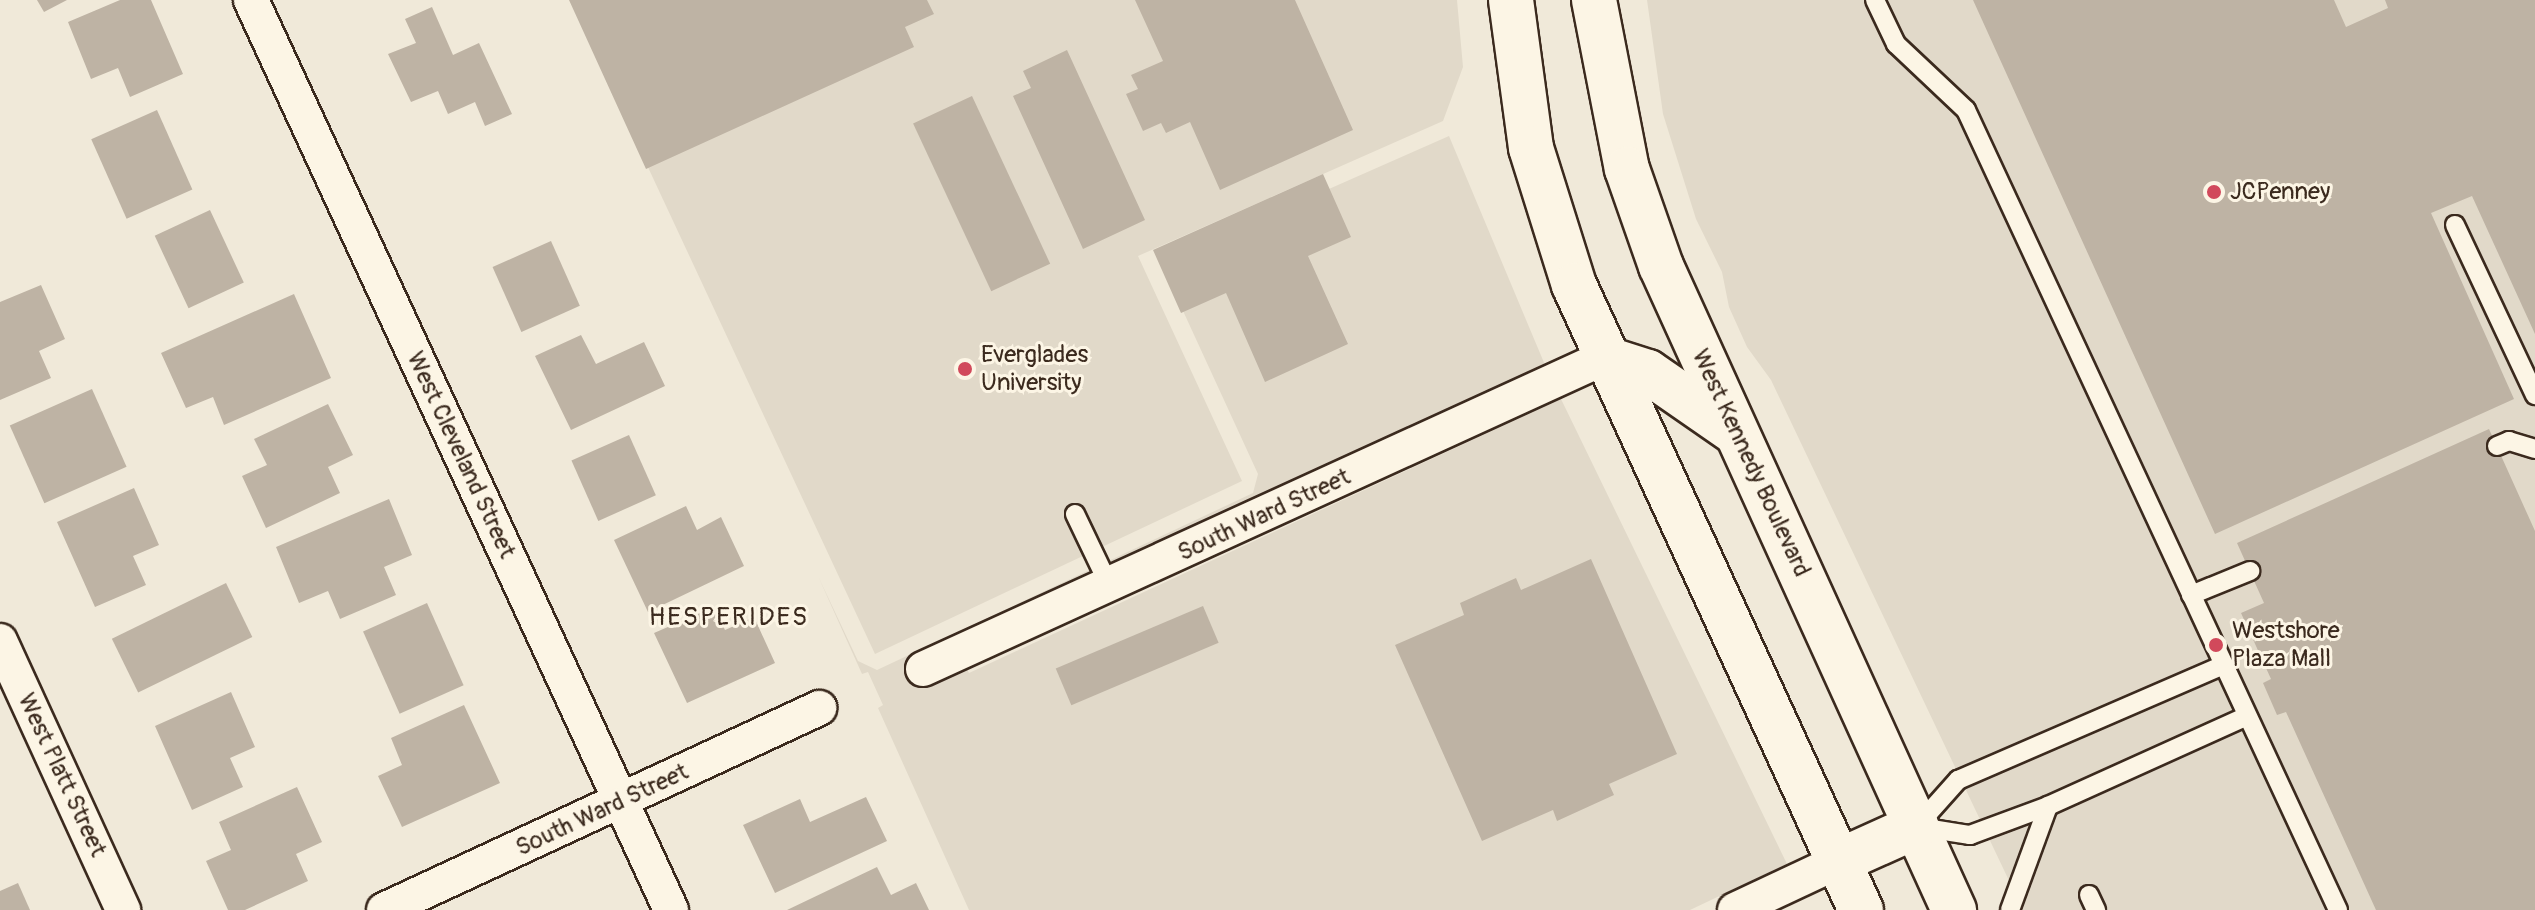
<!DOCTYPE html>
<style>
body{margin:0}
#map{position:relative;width:2535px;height:910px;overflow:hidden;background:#f0e9d9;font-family:Pangolin,sans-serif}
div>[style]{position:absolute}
.built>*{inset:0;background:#e1d9c9}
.building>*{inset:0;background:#beb3a4;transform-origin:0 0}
.roads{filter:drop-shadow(2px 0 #3b2a1e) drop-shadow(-2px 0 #3b2a1e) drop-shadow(0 2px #3b2a1e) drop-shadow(0 -2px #3b2a1e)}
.service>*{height:18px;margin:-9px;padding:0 9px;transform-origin:9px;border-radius:9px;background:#fcf5e5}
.minor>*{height:34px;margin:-17px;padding:0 17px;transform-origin:17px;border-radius:17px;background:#fcf5e5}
.primary>*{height:44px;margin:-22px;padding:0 22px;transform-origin:22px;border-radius:22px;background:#fcf5e5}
.dots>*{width:22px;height:22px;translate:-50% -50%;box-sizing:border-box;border:4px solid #fcf5e5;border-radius:50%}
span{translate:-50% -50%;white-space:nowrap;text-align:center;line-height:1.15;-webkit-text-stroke:6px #fcf5e5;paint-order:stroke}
.poi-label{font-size:24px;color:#3b2a1e}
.left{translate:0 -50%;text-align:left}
.street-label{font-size:24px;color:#3b2a1e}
.neighbourhood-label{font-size:26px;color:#3b2a1e;letter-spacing:2px}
</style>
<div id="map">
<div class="built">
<div style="clip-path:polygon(570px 0,1457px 0,1463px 67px,1443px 121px,1138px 256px,1242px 481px,875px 654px)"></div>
<div style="clip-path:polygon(1647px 0,2535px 0,2535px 910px,2023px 910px,1771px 380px,1747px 347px,1729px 307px,1722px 272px,1696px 219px,1663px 114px)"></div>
<div style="clip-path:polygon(1449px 136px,1545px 365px,952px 640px,969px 673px,1561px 399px,1787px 864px,1690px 910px,969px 910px,878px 708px,883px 705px,868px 672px,862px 674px,818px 576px,858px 661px,877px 670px,1253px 493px,1258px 474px,1161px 263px)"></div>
</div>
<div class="building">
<div style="clip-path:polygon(37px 0,67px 0,44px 12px)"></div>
<div style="clip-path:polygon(120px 0,151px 0,183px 74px,130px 97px,118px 68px,91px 79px,68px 22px)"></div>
<div style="clip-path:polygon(569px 0,927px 0,934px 14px,905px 27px,914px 47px,646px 169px)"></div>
<div style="clip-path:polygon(1135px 0,1295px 0,1353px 130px,1220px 190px,1190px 122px,1166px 133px,1161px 123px,1143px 131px,1126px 94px,1138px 89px,1131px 75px,1163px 61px)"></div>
<div style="clip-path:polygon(1973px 0,2334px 0,2346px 27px,2388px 8px,2385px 0,2535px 0,2535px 334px,2472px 196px,2431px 213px,2514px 399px,2215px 534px)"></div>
<div style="clip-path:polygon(432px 7px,453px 55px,479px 43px,512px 114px,485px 126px,475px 102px,448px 114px,438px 91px,411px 102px,388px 54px,416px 43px,405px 19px)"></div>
<div style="clip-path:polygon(1067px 50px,1145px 220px,1083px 249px,1013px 96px,1031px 88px,1023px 71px)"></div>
<div style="left:972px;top:96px;width:185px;height:65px;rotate:65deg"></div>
<div style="left:157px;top:110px;width:87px;height:72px;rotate:66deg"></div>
<div style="clip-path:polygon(1323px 174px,1351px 237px,1308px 256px,1348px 344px,1265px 382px,1226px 293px,1181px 313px,1153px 250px)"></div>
<div style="left:210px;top:210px;width:80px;height:61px;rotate:65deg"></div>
<div style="left:551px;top:241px;width:71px;height:64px;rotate:66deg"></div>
<div style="clip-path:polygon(41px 285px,65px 339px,39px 351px,51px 378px,0 400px,0 302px)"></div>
<div style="clip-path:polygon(294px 294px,331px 378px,224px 425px,213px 397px,186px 408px,161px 353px)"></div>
<div style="clip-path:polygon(581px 335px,596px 364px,644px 342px,665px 386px,571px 430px,535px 356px)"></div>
<div style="left:92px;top:389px;width:85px;height:90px;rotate:66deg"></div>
<div style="clip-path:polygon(328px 404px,353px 455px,328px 467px,340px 493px,266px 528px,242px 476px,267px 465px,254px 439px)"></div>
<div style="clip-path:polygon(2489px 429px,2535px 531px,2535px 910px,2376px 910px,2286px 712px,2277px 715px,2263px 683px,2271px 679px,2241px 613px,2264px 603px,2237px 543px)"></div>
<div style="left:629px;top:435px;width:66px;height:63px;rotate:66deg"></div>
<div style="clip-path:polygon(134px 488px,159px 545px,133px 556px,146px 585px,95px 607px,57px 522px)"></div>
<div style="clip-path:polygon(389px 499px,412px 555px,384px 567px,396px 595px,340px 619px,328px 591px,299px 603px,276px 547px)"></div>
<div style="clip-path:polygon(686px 506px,697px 530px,721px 517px,744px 566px,648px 612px,614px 540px)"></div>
<div style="clip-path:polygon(1591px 559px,1677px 754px,1609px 784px,1614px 795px,1557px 821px,1553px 810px,1482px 841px,1395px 645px,1464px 615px,1460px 603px,1516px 578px,1521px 590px)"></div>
<div style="left:226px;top:583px;width:60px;height:127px;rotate:64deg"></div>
<div style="left:427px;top:603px;width:90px;height:70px;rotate:66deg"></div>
<div style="left:1203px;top:606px;width:40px;height:160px;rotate:67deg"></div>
<div style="clip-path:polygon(714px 607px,725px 630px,754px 617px,775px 663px,687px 703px,654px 633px)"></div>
<div style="clip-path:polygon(231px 692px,255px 747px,230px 758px,243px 787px,192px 810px,155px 726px)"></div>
<div style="clip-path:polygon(464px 705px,500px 783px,402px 827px,378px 776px,402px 765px,391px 738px)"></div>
<div style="clip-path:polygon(297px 787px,322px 842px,296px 854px,308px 881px,245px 910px,228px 910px,206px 861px,231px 850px,219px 822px)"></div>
<div style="clip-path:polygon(866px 797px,887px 841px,775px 893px,743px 825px,800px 799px,810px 822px)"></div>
<div style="clip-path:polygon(877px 867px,891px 895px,916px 883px,929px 910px,787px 910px)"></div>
<div style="clip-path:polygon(18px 883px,30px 910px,0 910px,0 891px)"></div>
</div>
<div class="roads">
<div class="service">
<div style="left:1875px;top:0;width:49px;rotate:64.5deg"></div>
<div style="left:1896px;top:44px;width:96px;rotate:43.3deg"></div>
<div style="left:1966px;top:110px;width:882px;rotate:65.06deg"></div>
<div style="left:2455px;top:225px;width:188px;rotate:64.8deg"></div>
<div style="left:2497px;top:446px;width:13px;rotate:-23deg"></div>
<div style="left:2509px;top:441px;width:27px;rotate:17deg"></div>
<div style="left:1075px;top:514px;width:81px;rotate:64.4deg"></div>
<div style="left:2191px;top:595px;width:64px;rotate:-22.1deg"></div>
<div style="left:1917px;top:826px;width:62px;rotate:-48.3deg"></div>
<div style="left:1958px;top:780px;width:290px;rotate:-23.4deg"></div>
<div style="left:1919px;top:827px;width:52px;rotate:8.9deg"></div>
<div style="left:1970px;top:835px;width:83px;rotate:-20.4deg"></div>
<div style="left:2048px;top:806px;width:218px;rotate:-24.3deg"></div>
<div style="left:2089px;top:895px;width:17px;rotate:65deg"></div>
<div style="left:2010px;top:910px;width:111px;rotate:-69.9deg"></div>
</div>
<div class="minor">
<div style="left:251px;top:0;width:1002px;rotate:65.22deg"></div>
<div style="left:0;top:641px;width:296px;rotate:65.4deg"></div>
<div style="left:923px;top:669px;width:749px;rotate:-24.55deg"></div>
<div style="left:384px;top:910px;width:480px;rotate:-24.9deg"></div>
<div style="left:1735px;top:910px;width:115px;rotate:-25.2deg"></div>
</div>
<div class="primary">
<div style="left:1511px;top:0;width:149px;rotate:82.3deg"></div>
<div style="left:1531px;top:148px;width:144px;rotate:72.6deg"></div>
<div style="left:1574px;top:285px;width:688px;rotate:65.34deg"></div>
<div style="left:1594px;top:0;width:172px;rotate:79deg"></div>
<div style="left:1627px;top:169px;width:103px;rotate:70.7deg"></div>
<div style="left:1661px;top:266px;width:708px;rotate:65.54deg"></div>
<div style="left:1604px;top:358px;width:46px;rotate:17.7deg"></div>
<div style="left:1648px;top:372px;width:107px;rotate:34.7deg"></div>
<div style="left:1839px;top:861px;width:85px;rotate:-24.2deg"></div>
</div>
</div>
<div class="dots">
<div style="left:2214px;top:192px;background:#d1495b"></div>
<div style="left:965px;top:369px;background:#d1495b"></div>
<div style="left:2216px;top:645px;background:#d1495b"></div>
</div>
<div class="poi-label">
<span class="left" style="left:2230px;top:192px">JCPenney</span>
<span class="left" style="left:981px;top:369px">Everglades<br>University</span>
<span class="left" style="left:2232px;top:645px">Westshore<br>Plaza Mall</span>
</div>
<div class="street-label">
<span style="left:461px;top:455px;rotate:65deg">West Cleveland Street</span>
<span style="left:1751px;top:463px;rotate:65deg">West Kennedy Boulevard</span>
<span style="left:1264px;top:515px;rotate:-25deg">South Ward Street</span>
<span style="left:62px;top:775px;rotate:65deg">West Platt Street</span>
<span style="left:602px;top:810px;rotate:-25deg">South Ward Street</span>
</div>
<div class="neighbourhood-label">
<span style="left:729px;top:618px">HESPERIDES</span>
</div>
</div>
